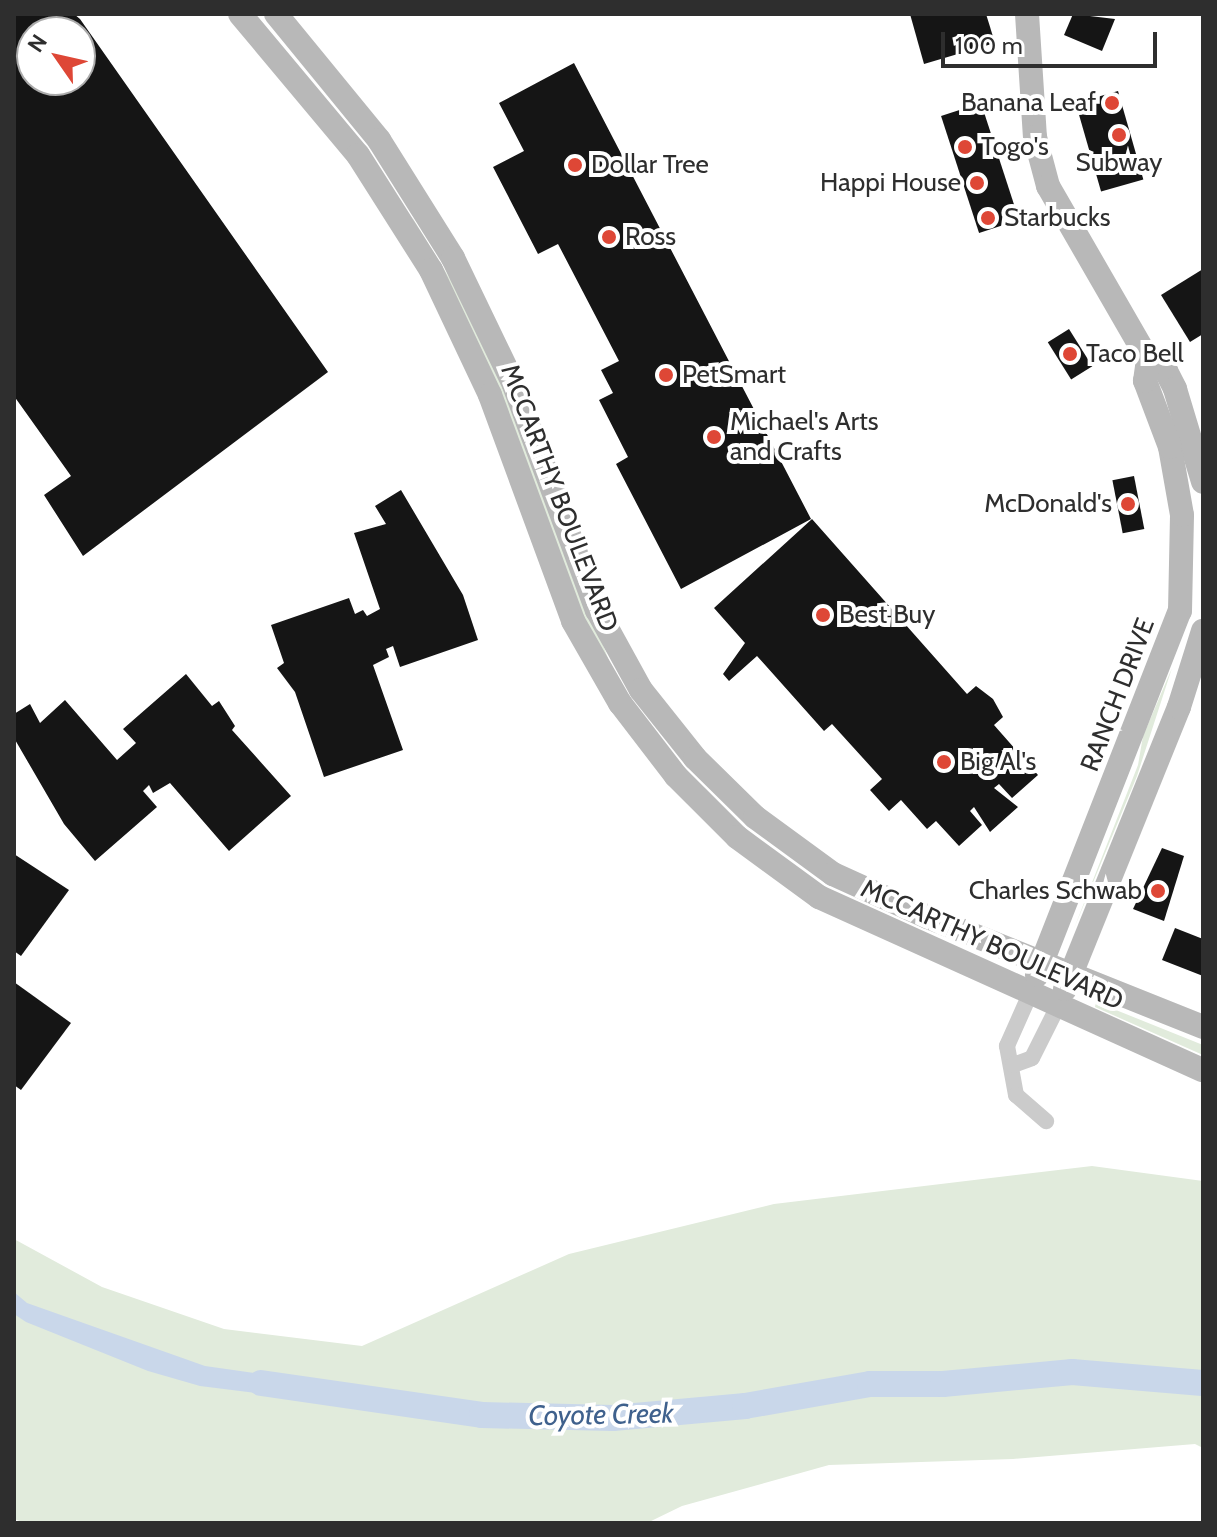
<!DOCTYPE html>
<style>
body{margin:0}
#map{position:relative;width:1217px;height:1537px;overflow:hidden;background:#fff;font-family:Cabin,sans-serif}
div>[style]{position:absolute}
.green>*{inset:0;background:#e1ebdc}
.water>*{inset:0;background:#c9d7ea}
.river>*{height:26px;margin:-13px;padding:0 13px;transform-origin:13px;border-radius:13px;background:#c9d7ea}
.building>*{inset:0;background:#151515;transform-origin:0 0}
.street>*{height:16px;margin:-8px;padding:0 8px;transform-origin:8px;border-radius:8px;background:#cbcbcb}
.secondary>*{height:24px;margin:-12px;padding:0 12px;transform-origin:12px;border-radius:12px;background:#b8b8b8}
.dots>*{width:22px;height:22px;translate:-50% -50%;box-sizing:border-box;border:4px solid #fff;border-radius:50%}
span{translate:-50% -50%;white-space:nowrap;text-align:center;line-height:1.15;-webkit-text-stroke:8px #fff;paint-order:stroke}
.poi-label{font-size:26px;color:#2e2e2e}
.right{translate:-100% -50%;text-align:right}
.left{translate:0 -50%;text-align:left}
.street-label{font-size:26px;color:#2e2e2e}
.water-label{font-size:28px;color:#3f618d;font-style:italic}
.frame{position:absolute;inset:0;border:16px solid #2e2e2e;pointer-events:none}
.north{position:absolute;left:16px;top:16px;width:80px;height:80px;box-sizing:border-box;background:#fff;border:2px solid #ababab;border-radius:50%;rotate:304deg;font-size:22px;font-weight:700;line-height:32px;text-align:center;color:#2e2e2e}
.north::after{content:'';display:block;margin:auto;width:28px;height:36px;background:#de4736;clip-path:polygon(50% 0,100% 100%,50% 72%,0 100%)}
.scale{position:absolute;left:941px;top:32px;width:216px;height:36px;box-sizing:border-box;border:4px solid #2e2e2e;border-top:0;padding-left:10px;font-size:24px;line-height:28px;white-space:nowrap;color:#2e2e2e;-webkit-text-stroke:6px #fff;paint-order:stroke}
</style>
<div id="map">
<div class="green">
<div style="clip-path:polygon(412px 217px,487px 339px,611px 666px,585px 623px)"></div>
<div style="clip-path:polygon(1172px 668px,1137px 776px,1073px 931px,1138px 765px,1143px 736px)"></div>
<div style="clip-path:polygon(1096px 1002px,1203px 1045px,1203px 1055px,1095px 1007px)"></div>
<div style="clip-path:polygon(1092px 1166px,1203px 1181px,1203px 1448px,1195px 1444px,1013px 1459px,829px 1465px,682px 1506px,647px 1523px,25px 1523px,14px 1519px,14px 1239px,102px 1287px,224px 1329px,362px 1346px,569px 1254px,774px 1204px)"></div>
</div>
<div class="water">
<div style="clip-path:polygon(14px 1292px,27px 1303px,205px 1366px,296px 1379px,295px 1398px,200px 1386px,148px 1371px,26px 1322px,14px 1314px)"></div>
</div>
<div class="river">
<div style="left:261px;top:1383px;width:223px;rotate:8.2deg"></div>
<div style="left:482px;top:1415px;width:131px;rotate:1.3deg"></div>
<div style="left:613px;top:1418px;width:133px;rotate:-5.2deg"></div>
<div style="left:745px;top:1406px;width:127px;rotate:-10deg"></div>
<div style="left:870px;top:1384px;width:73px"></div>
<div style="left:943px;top:1384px;width:130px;rotate:-5.3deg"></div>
<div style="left:1072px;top:1372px;width:131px;rotate:4.8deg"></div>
</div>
<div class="building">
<div style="clip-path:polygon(evenodd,14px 14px,74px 14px,80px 19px,328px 372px,83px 556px,44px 495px,71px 476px,14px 396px,14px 14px,32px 32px,80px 32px,80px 80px,32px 80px,32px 32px)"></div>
<div style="clip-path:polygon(910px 14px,986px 14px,995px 43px,924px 64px)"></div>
<div style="clip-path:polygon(1073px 14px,1115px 19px,1102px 51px,1064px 35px)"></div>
<div style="clip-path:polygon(574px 63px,811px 519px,681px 589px,616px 464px,628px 457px,599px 400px,613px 393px,601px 370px,619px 361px,558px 244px,538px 254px,493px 167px,524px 151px,499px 103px)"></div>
<div style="left:1118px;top:91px;width:92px;height:44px;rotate:74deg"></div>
<div style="left:981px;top:103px;width:123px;height:42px;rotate:72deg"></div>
<div style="clip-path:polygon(1203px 269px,1203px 334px,1190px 342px,1161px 295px)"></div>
<div style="left:1069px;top:329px;width:44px;height:25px;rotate:58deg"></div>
<div style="left:1134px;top:476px;width:54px;height:22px;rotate:79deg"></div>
<div style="clip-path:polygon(401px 490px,463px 595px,478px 640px,400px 667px,393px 646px,386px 649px,389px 657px,373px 665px,403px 750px,324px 777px,295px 692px,277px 668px,284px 663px,271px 625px,349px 598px,355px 614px,363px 610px,367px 616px,380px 609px,354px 533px,386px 524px,375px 506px)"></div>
<div style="clip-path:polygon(812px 519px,967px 694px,976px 686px,993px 699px,1003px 717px,994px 725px,1038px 775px,1012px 798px,999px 784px,994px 788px,1018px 807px,990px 832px,974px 807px,970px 811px,982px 825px,959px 846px,936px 821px,927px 829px,901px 800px,889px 811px,870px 790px,882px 779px,832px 724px,824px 731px,757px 656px,729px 681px,723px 674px,745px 643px,714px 608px)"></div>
<div style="clip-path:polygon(186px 674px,212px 706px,219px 701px,235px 726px,232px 730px,291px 796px,229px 851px,170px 783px,153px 793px,149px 785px,143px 791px,157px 807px,95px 861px,64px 824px,14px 738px,14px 714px,30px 704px,40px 723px,65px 700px,117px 760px,136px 743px,123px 729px)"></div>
<div style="clip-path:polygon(1162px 848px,1184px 856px,1164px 921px,1133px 909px)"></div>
<div style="clip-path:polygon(14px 854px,69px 890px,21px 956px,14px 951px)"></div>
<div style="clip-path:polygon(1175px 928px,1203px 939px,1203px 976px,1162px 960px)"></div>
<div style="clip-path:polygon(14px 982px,71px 1023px,21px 1090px,14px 1085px)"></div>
</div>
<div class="street">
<div style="left:1030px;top:994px;width:57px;rotate:113.9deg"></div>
<div style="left:1007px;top:1046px;width:50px;rotate:79.6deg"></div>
<div style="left:1016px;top:1095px;width:40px;rotate:41deg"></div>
<div style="left:1013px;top:1065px;width:20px;rotate:-20deg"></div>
<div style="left:1032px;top:1058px;width:58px;rotate:-63.4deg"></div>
</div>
<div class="secondary">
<div style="left:240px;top:14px;width:184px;rotate:50.1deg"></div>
<div style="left:358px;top:155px;width:136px;rotate:57.6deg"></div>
<div style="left:431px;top:270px;width:138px;rotate:64.7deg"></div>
<div style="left:490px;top:395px;width:241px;rotate:69.8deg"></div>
<div style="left:573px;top:621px;width:95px;rotate:60.2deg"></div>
<div style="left:620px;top:703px;width:92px;rotate:52.5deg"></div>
<div style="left:676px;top:776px;width:86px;rotate:45deg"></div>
<div style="left:737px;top:837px;width:102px;rotate:36.2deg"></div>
<div style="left:819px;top:897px;width:421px;rotate:24.3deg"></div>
<div style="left:276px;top:14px;width:163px;rotate:50.7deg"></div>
<div style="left:379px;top:140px;width:139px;rotate:57.9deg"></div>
<div style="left:453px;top:258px;width:141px;rotate:64.3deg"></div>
<div style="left:514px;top:385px;width:240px;rotate:69.8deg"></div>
<div style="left:597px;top:610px;width:91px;rotate:61.2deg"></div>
<div style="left:641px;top:690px;width:87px;rotate:51.5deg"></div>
<div style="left:695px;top:758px;width:84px;rotate:44.5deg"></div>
<div style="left:755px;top:817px;width:97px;rotate:36.2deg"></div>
<div style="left:833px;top:874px;width:104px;rotate:24.4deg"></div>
<div style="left:928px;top:917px;width:296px;rotate:21.8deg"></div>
<div style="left:1027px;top:14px;width:123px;rotate:86.3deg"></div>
<div style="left:1035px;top:137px;width:51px;rotate:75.1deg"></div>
<div style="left:1048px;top:186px;width:200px;rotate:60deg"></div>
<div style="left:1148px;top:359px;width:22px;rotate:34deg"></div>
<div style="left:1166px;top:371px;width:20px;rotate:63deg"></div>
<div style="left:1175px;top:389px;width:97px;rotate:73.2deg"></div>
<div style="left:1037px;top:975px;width:391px;rotate:-68.6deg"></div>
<div style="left:1180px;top:611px;width:96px;rotate:-88.8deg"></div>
<div style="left:1182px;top:515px;width:69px;rotate:-100deg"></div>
<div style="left:1170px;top:447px;width:71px;rotate:-110.7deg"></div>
<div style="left:1145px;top:381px;width:22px;rotate:-82deg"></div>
<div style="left:1065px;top:989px;width:304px;rotate:-68deg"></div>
<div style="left:1179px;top:707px;width:80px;rotate:-72.5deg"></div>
</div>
<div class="dots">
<div style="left:1112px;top:103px;background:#de4736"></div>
<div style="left:1119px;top:135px;background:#de4736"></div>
<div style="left:965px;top:147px;background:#de4736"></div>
<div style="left:575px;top:165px;background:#de4736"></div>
<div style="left:977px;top:183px;background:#de4736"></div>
<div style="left:988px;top:218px;background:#de4736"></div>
<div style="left:609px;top:237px;background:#de4736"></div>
<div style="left:1070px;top:354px;background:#de4736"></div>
<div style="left:666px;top:375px;background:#de4736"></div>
<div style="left:714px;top:437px;background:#de4736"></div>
<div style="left:1128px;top:504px;background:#de4736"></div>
<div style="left:823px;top:615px;background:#de4736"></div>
<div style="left:944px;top:762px;background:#de4736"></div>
<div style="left:1158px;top:891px;background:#de4736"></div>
</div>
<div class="poi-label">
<span class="right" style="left:1096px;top:103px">Banana Leaf</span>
<span class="left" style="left:981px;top:147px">Togo's</span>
<span style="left:1119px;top:163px">Subway</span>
<span class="left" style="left:591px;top:165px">Dollar Tree</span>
<span class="right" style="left:961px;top:183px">Happi House</span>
<span class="left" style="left:1004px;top:218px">Starbucks</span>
<span class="left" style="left:625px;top:237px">Ross</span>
<span class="left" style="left:1086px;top:354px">Taco Bell</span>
<span class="left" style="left:682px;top:375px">PetSmart</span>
<span class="left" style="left:730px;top:437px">Michael's Arts<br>and Crafts</span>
<span class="right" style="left:1112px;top:504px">McDonald's</span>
<span class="left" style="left:839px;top:615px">Best Buy</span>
<span class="left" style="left:960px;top:762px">Big Al's</span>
<span class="right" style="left:1142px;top:891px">Charles Schwab</span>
</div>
<div class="street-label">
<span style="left:559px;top:498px;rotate:69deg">MCCARTHY BOULEVARD</span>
<span style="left:1118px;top:695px;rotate:-69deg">RANCH DRIVE</span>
<span style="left:992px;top:945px;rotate:24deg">MCCARTHY BOULEVARD</span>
</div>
<div class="water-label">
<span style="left:601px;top:1414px;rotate:-1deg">Coyote Creek</span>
</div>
<div class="frame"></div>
<div class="north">N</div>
<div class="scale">100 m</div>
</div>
